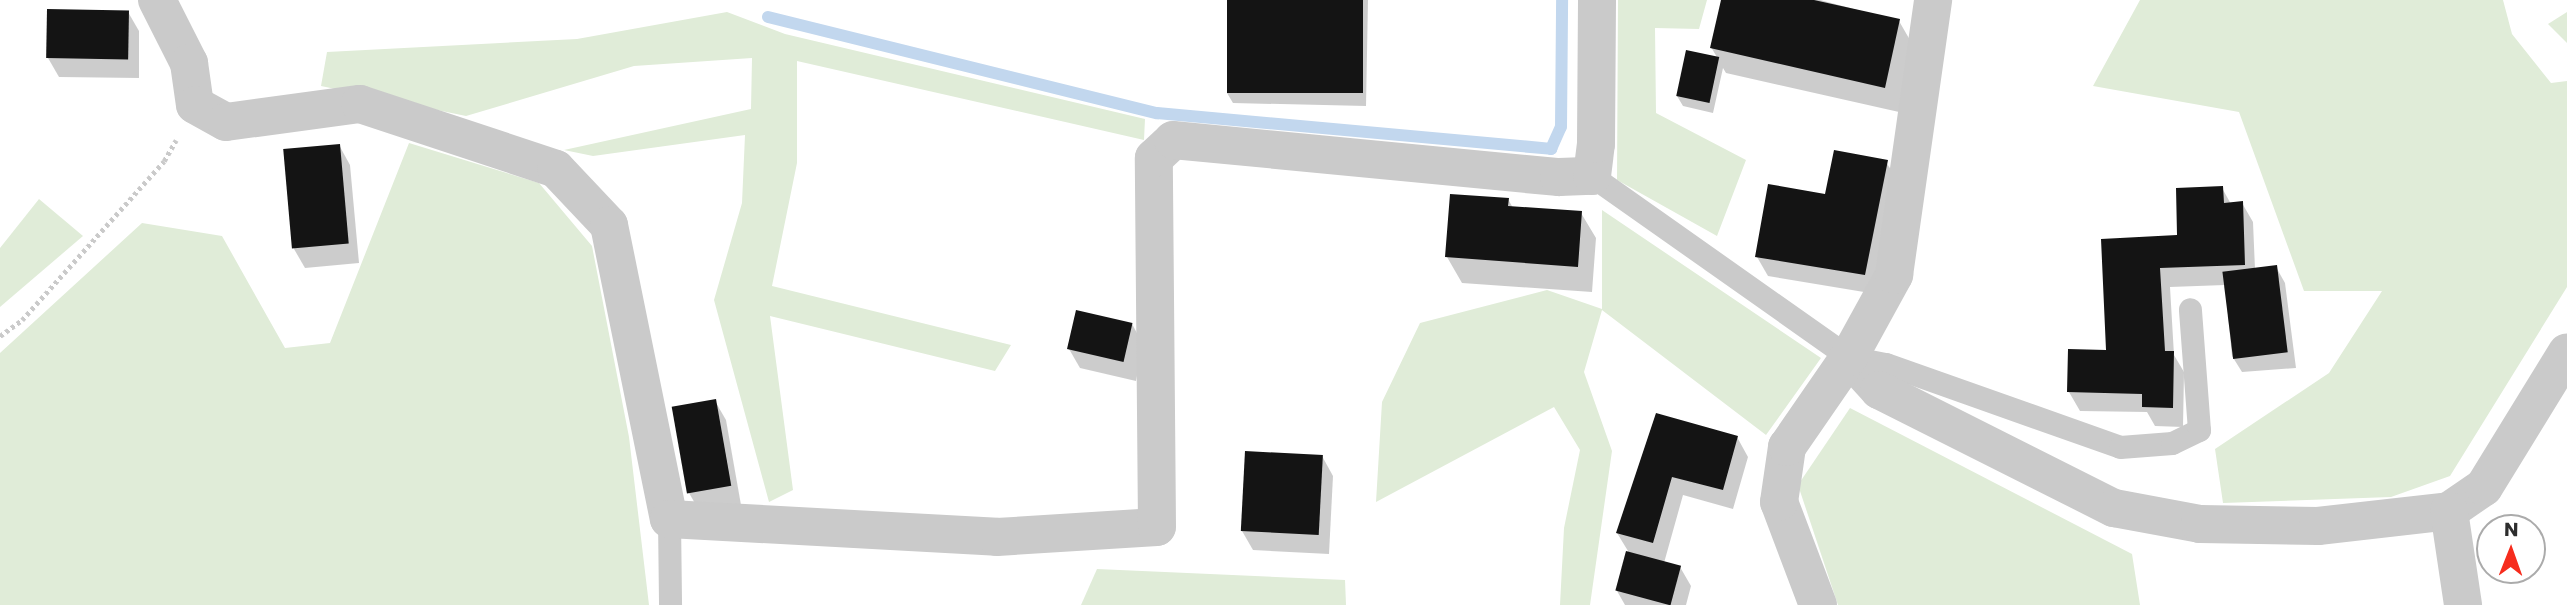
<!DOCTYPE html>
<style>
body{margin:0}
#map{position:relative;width:2567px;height:605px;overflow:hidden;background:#fff;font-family:Poppins,sans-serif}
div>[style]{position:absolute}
.green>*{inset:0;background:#e0ecd8}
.shadow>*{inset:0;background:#0003}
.stream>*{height:12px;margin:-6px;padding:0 6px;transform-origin:6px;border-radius:6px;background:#c2d7ee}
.building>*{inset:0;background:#141414;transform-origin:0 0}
.path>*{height:4.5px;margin-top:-2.25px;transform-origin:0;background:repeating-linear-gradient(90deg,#cacaca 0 3.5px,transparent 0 7px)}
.service>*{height:23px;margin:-11.5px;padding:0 11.5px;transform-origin:11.5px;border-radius:11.5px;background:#cacaca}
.minor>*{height:38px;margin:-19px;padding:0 19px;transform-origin:19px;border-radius:19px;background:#cacaca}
span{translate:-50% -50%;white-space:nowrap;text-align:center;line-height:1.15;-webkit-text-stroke:7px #fff;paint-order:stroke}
.north{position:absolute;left:2476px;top:514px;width:70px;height:70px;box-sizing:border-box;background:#fff;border:2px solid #ababab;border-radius:50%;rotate:1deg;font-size:19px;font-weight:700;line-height:28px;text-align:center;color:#2d2d2d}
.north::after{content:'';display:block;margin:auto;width:24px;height:32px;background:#f62c1d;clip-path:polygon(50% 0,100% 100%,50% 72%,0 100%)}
</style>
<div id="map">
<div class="green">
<div style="clip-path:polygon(1618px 0,1707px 0,1699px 29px,1655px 28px,1656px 113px,1746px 160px,1717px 236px,1617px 180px)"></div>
<div style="clip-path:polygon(2140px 0,2503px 0,2512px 34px,2551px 83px,2567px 81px,2567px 287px,2450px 476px,2391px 497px,2223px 503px,2215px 449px,2329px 373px,2382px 291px,2304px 291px,2239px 112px,2093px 86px)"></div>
<div style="clip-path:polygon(727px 12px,785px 34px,1145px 119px,1144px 140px,797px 61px,797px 163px,772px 286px,1011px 345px,995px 371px,770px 316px,793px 490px,769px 502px,714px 300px,742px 203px,745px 135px,593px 156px,564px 150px,751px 109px,752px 58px,634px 66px,466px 116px,321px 86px,327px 52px,577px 39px)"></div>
<div style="clip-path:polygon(2567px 12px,2567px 43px,2548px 24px)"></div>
<div style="clip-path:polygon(409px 143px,539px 183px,592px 246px,629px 437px,649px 605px,0 605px,0 353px,142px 223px,222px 236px,285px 348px,330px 343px)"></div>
<div style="clip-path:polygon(39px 199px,83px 236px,0 307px,0 248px)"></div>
<div style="clip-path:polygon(1602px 210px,1821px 358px,1766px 435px,1602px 310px,1584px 372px,1612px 451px,1590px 605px,1560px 605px,1564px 528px,1580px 450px,1554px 407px,1376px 502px,1382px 402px,1420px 323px,1547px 290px,1602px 309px)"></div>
<div style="clip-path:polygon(1850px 408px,2132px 554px,2140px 605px,1838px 605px,1798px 485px)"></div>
<div style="clip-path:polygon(1097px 569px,1345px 580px,1346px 605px,1081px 605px)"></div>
</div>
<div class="shadow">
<div style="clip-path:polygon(1229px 0,1368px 0,1366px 106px,1233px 103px,1227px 93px)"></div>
<div style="clip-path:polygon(1722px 0,1820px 0,1899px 21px,1914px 47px,1899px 112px,1726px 73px,1723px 68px,1713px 113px,1683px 106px,1677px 96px,1718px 59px,1711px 47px)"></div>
<div style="clip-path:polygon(128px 12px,139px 31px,139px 78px,59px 77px,48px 58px)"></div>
<div style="clip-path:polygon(339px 145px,350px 165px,359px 263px,305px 268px,294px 249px)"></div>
<div style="clip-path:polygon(1886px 162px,1898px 181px,1876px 294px,1768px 276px,1757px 257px,1826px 196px)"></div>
<div style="clip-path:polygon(2222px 188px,2231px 204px,2242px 203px,2253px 222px,2255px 269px,2276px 267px,2285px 283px,2296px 368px,2242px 372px,2232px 356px,2225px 285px,2170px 287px,2174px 355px,2184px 372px,2183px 427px,2155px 426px,2147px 412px,2080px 411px,2069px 392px,2108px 352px,2102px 241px,2179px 237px)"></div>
<div style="clip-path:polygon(1508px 199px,1513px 208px,1581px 213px,1596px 238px,1592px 292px,1462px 283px,1447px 257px)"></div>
<div style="clip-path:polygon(1132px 324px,1143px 344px,1136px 381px,1080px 368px,1069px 349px)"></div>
<div style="clip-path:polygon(715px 401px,726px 420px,741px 505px,700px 512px,689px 493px)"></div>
<div style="clip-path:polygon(1657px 415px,1737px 437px,1748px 457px,1733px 509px,1683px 495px,1664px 563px,1680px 567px,1691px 586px,1686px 605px,1625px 605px,1617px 591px,1628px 551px,1617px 533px)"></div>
<div style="clip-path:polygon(1322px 456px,1333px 476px,1329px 554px,1253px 550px,1242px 531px)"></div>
</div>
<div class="stream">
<div style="left:768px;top:17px;width:401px;rotate:13.9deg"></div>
<div style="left:1157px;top:113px;width:396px;rotate:5.2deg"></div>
<div style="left:1551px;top:149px;width:24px;rotate:-66deg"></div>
<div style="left:1561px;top:127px;width:127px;rotate:-89.5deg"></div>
</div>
<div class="building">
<div style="left:1227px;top:0;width:136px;height:93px"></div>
<div style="clip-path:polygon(1721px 0,1814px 0,1900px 19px,1885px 88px,1710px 48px)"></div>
<div style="left:47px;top:9px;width:82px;height:49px;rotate:1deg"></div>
<div style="left:1686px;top:50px;width:34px;height:47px;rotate:12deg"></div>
<div style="left:340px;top:144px;width:100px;height:57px;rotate:85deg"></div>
<div style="clip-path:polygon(1834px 150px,1888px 160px,1865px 275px,1755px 257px,1768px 184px,1825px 194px)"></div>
<div style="clip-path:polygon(2223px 186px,2224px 203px,2243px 201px,2245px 265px,2160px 268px,2165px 351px,2174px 351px,2173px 408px,2142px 407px,2142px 394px,2067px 392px,2068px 349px,2106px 350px,2101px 239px,2177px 235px,2176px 188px)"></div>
<div style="clip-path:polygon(1450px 194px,1509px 198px,1508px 206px,1582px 211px,1578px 267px,1445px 257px)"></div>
<div style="left:2277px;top:265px;width:88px;height:55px;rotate:83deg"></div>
<div style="left:1076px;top:310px;width:58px;height:40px;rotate:13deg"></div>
<div style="left:716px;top:399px;width:88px;height:45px;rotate:80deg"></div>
<div style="clip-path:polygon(1656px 413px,1738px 436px,1723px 490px,1672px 477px,1653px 543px,1616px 533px)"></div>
<div style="left:1245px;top:451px;width:78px;height:80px;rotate:3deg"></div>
<div style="left:1626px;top:551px;width:57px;height:41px;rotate:15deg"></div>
</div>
<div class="path">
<div style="left:0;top:336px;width:27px;rotate:-36deg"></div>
<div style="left:22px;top:320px;width:213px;rotate:-48.2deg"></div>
<div style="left:164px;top:161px;width:24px;rotate:-60deg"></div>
</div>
<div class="service">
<div style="left:1592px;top:176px;width:314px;rotate:35.2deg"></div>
<div style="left:1849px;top:357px;width:38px;rotate:11deg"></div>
<div style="left:1886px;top:364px;width:248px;rotate:19.5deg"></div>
<div style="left:2120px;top:447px;width:52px;rotate:-4.4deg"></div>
<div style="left:2172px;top:443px;width:30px;rotate:-26deg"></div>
<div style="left:2199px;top:430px;width:121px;rotate:-94.3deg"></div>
<div style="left:669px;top:519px;width:86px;rotate:89.3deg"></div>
</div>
<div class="minor">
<div style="left:157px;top:0;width:71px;rotate:63.1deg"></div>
<div style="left:189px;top:63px;width:42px;rotate:81.9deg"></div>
<div style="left:195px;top:105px;width:35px;rotate:29deg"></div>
<div style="left:226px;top:122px;width:135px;rotate:-7.7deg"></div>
<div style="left:360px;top:104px;width:206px;rotate:18.3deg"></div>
<div style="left:556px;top:169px;width:77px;rotate:46.6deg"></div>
<div style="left:609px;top:225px;width:300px;rotate:78.5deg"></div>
<div style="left:669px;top:519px;width:328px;rotate:3.1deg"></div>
<div style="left:997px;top:537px;width:160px;rotate:-3.6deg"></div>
<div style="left:1157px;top:527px;width:369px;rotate:-90.5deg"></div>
<div style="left:1154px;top:158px;width:26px;rotate:-43deg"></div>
<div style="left:1173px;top:140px;width:388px;rotate:5.5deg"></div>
<div style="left:1559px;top:177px;width:33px;rotate:-2deg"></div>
<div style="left:1592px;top:176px;width:32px;rotate:-83deg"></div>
<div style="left:1596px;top:144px;width:144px;rotate:-89.6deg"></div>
<div style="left:1849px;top:357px;width:45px;rotate:47.7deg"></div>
<div style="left:1879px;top:390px;width:263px;rotate:26.7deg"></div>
<div style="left:2114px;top:508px;width:87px;rotate:10.5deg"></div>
<div style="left:2200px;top:524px;width:118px;rotate:1deg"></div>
<div style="left:2318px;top:526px;width:132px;rotate:-6.5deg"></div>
<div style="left:2449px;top:511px;width:42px;rotate:-34.4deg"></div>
<div style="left:2484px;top:487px;width:158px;rotate:-58.4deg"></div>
<div style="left:2449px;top:511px;width:95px;rotate:81.5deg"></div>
<div style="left:1818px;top:605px;width:110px;rotate:-110.7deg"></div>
<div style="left:1779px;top:502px;width:56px;rotate:-81.7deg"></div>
<div style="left:1787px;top:447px;width:109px;rotate:-55.4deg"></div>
<div style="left:1849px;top:357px;width:94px;rotate:-61.2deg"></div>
<div style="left:1894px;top:275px;width:278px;rotate:-81.9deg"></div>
</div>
<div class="north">N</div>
</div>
